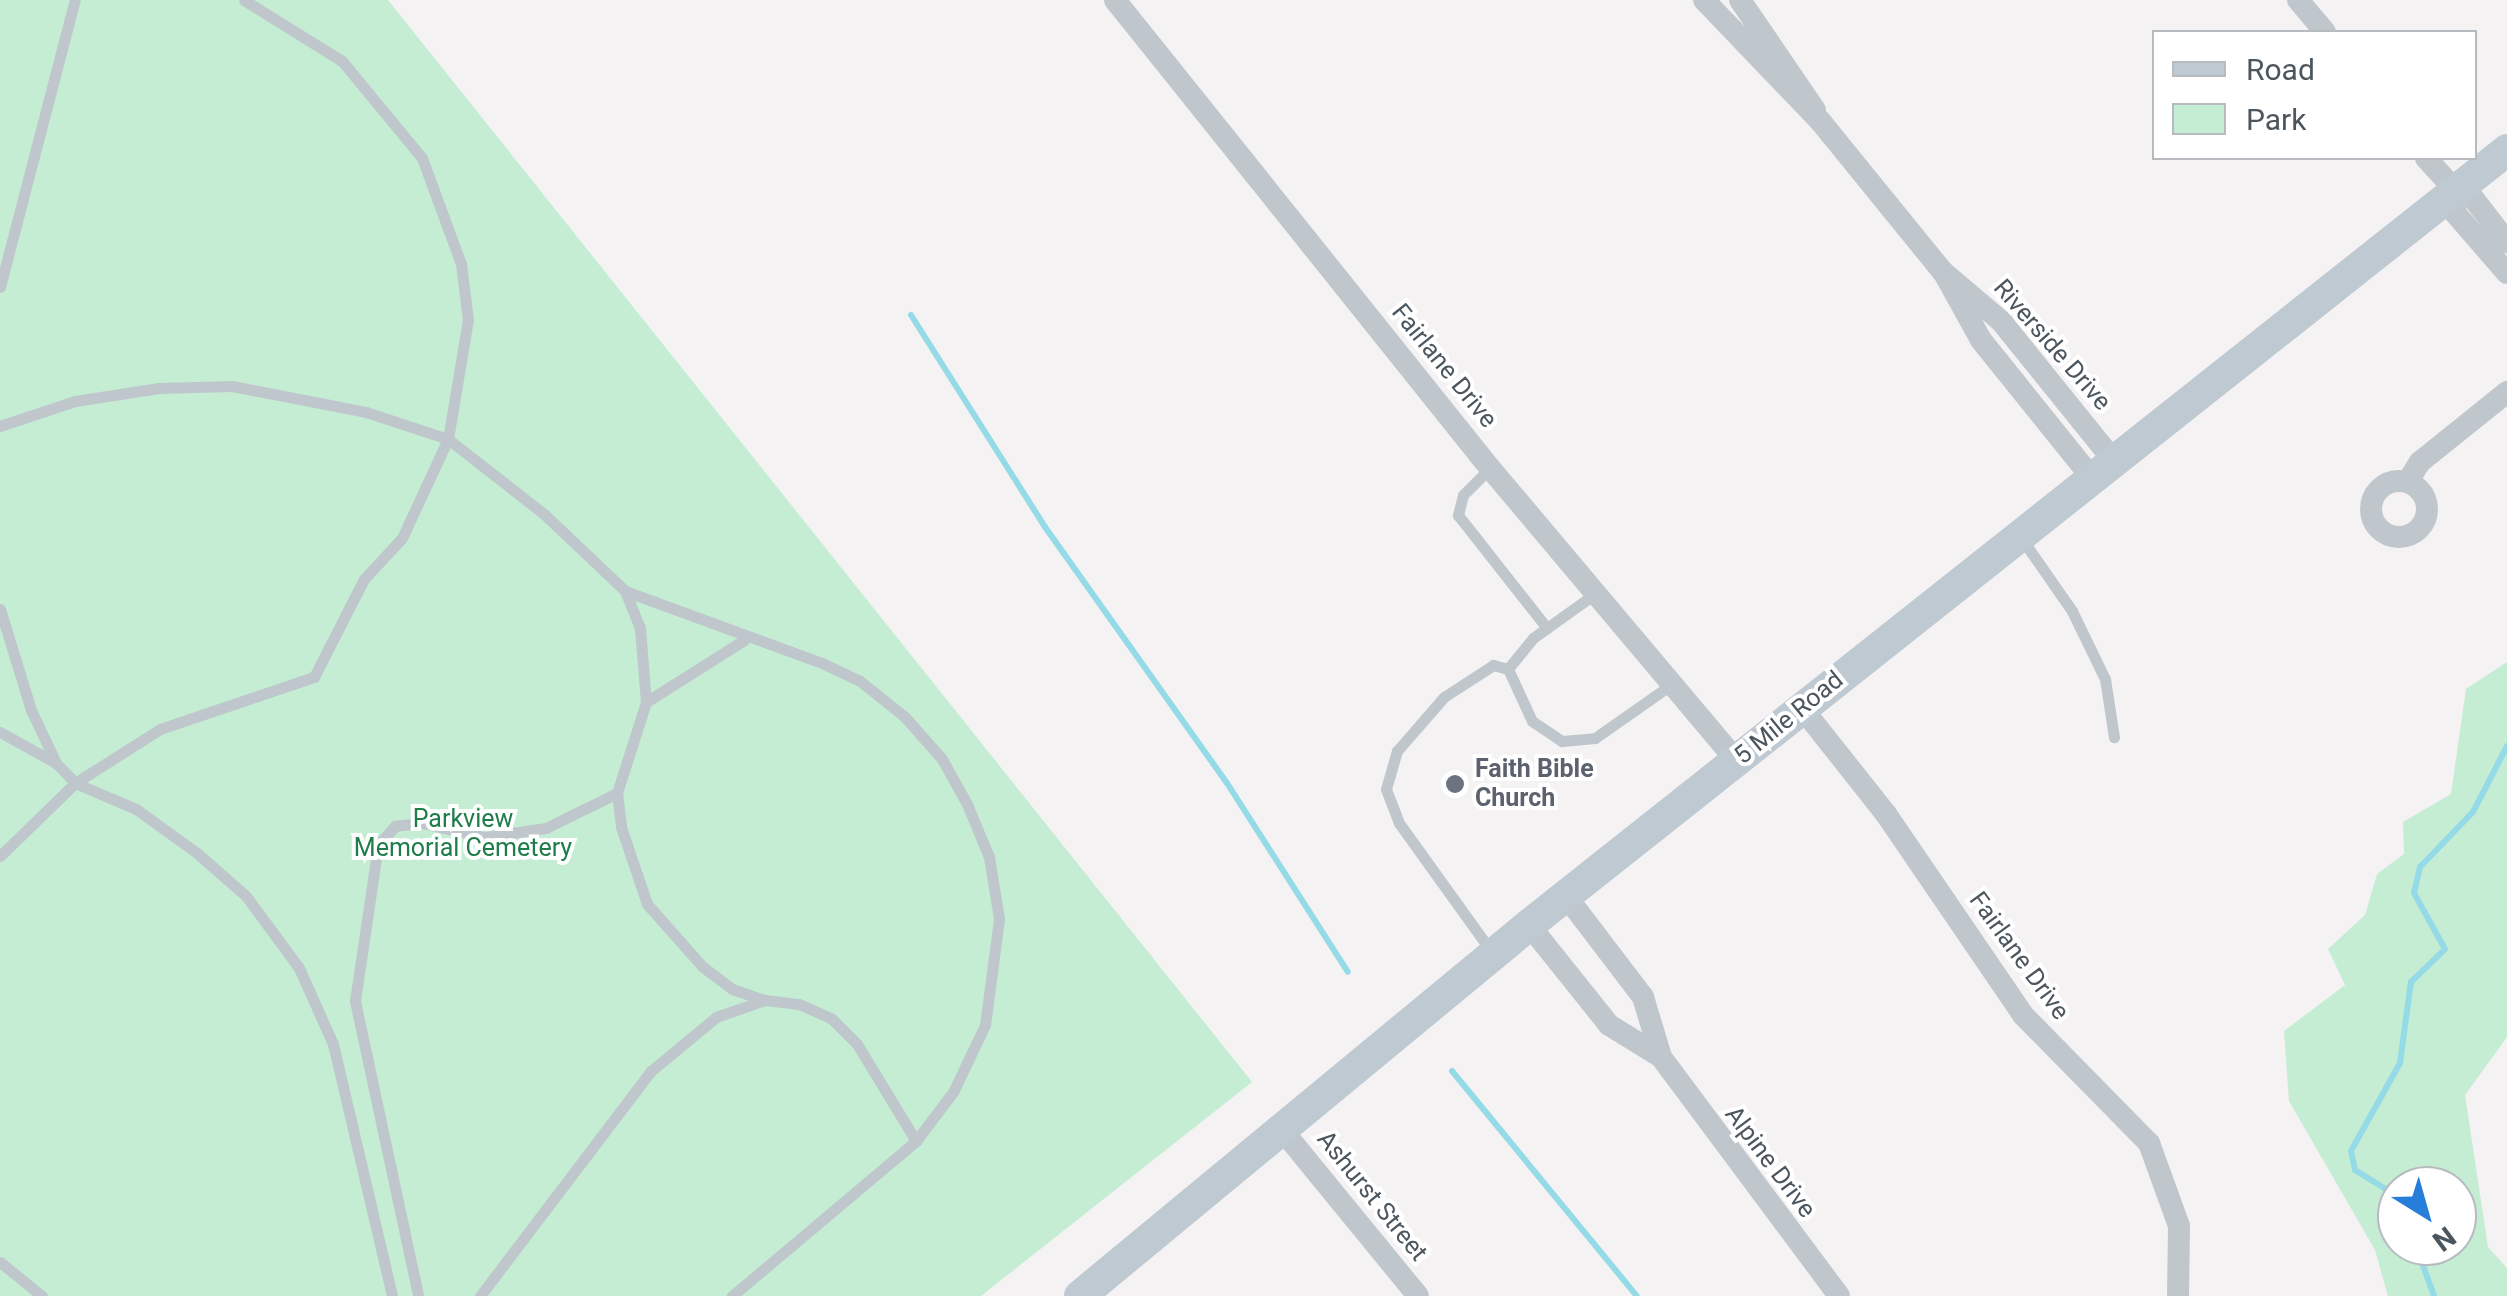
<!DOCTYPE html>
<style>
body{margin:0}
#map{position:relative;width:2507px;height:1296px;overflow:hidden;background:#f4f2f2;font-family:Roboto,sans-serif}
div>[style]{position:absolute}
.green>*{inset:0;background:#c5edd3}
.stream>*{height:6px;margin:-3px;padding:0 3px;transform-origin:3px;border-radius:3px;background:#95dae7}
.service>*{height:11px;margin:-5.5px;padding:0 5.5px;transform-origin:5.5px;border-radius:5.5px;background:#bfc7cd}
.minor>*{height:22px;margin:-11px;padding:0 11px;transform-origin:11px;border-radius:11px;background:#bfc7cd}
.minor>.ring{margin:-11px;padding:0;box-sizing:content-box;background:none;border:22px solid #bfc7cd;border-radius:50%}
.secondary>*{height:32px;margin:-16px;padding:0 16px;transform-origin:16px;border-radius:16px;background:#bfc9d2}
.dots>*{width:28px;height:28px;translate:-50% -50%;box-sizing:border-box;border:5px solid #fff;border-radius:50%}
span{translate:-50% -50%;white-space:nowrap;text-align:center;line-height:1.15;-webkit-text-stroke:8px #fff;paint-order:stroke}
.street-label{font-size:25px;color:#4b565e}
.worship-label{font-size:25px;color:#5b616d;font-weight:700}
.left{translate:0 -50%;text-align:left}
.park-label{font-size:25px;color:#1e7d49}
.legend{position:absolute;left:2152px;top:30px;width:325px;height:130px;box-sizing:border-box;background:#fff;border:2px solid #b7bbbf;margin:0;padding:12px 18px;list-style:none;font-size:30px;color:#4b565e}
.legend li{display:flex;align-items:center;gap:20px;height:50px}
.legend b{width:50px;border:2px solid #b7bbbf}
.north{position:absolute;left:2377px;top:1166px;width:100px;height:100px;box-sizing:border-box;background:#fff;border:2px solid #b7bbbf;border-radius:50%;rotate:143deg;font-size:28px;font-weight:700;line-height:40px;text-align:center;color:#4b565e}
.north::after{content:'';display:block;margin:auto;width:35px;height:45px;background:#277dda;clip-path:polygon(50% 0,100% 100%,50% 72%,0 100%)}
</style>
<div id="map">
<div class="green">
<div style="clip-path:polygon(0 0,388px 0,1252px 1082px,981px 1296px,0 1296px)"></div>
<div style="clip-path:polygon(evenodd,2507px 662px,2507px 1037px,2465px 1095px,2488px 1247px,2507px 1268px,2507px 1296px,2388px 1296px,2375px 1250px,2289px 1101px,2284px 1031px,2345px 985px,2328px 949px,2365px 915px,2377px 874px,2404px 854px,2403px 822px,2451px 794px,2466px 689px,2507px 662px,2397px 1186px,2457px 1186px,2457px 1246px,2397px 1246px,2397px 1186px)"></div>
</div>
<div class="stream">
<div style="left:911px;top:315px;width:251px;rotate:57.7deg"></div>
<div style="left:1045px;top:527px;width:314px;rotate:54.6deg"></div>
<div style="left:1227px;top:783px;width:224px;rotate:57.4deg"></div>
<div style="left:1452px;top:1071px;width:291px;rotate:50.6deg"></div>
<div style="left:2397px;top:1196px;width:49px;rotate:-148.2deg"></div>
<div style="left:2355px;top:1170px;width:19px;rotate:-102deg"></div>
<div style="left:2351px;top:1151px;width:101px;rotate:-60.9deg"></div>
<div style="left:2400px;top:1063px;width:82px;rotate:-82.3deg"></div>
<div style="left:2411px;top:982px;width:47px;rotate:-44.1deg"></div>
<div style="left:2445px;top:949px;width:64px;rotate:-119deg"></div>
<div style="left:2414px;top:893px;width:27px;rotate:-77deg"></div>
<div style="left:2420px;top:867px;width:76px;rotate:-46.1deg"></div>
<div style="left:2473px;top:812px;width:74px;rotate:-62.7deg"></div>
<div style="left:2416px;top:1246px;width:53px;rotate:70.2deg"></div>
</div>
<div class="service">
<div style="left:0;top:287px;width:297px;rotate:-75.4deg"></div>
<div style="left:0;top:426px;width:79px;rotate:-18.4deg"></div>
<div style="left:75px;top:401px;width:85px;rotate:-8.8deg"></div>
<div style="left:159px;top:388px;width:73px;rotate:-1.6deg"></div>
<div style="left:232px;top:386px;width:136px;rotate:11deg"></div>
<div style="left:366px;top:412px;width:86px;rotate:18.2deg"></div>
<div style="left:448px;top:439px;width:122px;rotate:38deg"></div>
<div style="left:544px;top:514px;width:112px;rotate:43.5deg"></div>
<div style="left:625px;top:591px;width:40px;rotate:68deg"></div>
<div style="left:640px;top:628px;width:74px;rotate:85.4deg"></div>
<div style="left:646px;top:702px;width:96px;rotate:107.7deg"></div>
<div style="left:617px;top:793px;width:79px;rotate:153.8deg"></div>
<div style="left:546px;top:828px;width:63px;rotate:171.7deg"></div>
<div style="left:484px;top:837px;width:64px;rotate:-167.3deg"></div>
<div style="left:422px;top:823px;width:27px;rotate:174deg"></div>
<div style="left:395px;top:826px;width:25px;rotate:132deg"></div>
<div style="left:378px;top:845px;width:158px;rotate:98.4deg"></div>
<div style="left:355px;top:1001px;width:302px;rotate:77.9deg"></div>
<div style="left:1490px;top:468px;width:38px;rotate:135deg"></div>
<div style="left:1463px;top:495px;width:21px;rotate:104deg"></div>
<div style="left:1458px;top:515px;width:144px;rotate:51.8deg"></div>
<div style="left:2022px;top:539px;width:88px;rotate:55.2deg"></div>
<div style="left:2072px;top:611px;width:76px;rotate:64.1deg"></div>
<div style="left:2105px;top:679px;width:59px;rotate:81.2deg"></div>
<div style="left:625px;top:591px;width:210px;rotate:20.1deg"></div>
<div style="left:822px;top:663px;width:42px;rotate:25.3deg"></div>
<div style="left:860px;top:681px;width:58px;rotate:38.7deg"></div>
<div style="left:905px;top:717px;width:56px;rotate:48.6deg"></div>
<div style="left:942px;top:759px;width:51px;rotate:60.9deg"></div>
<div style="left:967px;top:804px;width:57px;rotate:67.5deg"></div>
<div style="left:989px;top:857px;width:63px;rotate:80.8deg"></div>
<div style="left:999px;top:919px;width:107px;rotate:97.5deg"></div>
<div style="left:985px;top:1025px;width:74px;rotate:115.5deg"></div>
<div style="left:953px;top:1092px;width:61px;rotate:127.1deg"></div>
<div style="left:916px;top:1141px;width:241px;rotate:139.9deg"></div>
<div style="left:1596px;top:593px;width:77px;rotate:144.5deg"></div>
<div style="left:1533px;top:638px;width:40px;rotate:129deg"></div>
<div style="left:1508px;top:669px;width:57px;rotate:65.2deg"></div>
<div style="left:1532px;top:721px;width:36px;rotate:34deg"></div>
<div style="left:1562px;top:741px;width:33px;rotate:-5deg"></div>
<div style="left:1595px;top:738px;width:94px;rotate:-35deg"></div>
<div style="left:0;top:609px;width:106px;rotate:72.9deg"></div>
<div style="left:31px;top:710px;width:59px;rotate:64.7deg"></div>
<div style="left:56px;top:763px;width:28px;rotate:46deg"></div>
<div style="left:75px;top:783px;width:66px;rotate:23.1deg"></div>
<div style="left:136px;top:809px;width:75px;rotate:35.8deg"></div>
<div style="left:197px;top:853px;width:65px;rotate:41.3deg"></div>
<div style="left:246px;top:896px;width:89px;rotate:53.6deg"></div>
<div style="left:299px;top:968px;width:83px;rotate:65.9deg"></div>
<div style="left:333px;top:1044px;width:259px;rotate:76.8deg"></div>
<div style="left:646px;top:702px;width:116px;rotate:-32.3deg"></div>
<div style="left:0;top:732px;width:64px;rotate:29deg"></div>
<div style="left:617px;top:793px;width:34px;rotate:83deg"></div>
<div style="left:621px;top:827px;width:81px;rotate:71.3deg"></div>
<div style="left:647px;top:904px;width:84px;rotate:48.4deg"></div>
<div style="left:703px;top:967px;width:36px;rotate:37deg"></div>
<div style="left:732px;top:989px;width:34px;rotate:19deg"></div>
<div style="left:0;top:856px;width:105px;rotate:-44.2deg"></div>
<div style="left:75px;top:783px;width:101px;rotate:-32.4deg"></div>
<div style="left:160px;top:729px;width:163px;rotate:-18.7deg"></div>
<div style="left:314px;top:677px;width:110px;rotate:-63deg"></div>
<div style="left:364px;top:579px;width:56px;rotate:-47.2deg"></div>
<div style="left:402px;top:538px;width:109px;rotate:-65.1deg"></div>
<div style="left:448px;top:439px;width:121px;rotate:-80.5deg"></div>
<div style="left:468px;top:320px;width:56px;rotate:-97.1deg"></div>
<div style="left:461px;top:264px;width:113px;rotate:-110.2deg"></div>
<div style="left:422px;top:158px;width:126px;rotate:-129.5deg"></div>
<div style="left:342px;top:61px;width:115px;rotate:-148.1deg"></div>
<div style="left:1491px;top:951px;width:158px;rotate:-125.7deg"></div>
<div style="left:1399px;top:823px;width:36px;rotate:-111deg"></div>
<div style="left:1386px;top:789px;width:40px;rotate:-74deg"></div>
<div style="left:1397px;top:751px;width:72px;rotate:-49deg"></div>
<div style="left:1444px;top:697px;width:59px;rotate:-33.1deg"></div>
<div style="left:1493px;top:665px;width:16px;rotate:15deg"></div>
<div style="left:0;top:1262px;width:54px;rotate:39deg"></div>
<div style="left:480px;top:1296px;width:283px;rotate:-52.8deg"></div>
<div style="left:651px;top:1071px;width:85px;rotate:-39.7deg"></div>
<div style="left:716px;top:1017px;width:52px;rotate:-19.1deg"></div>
<div style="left:765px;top:1000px;width:34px;rotate:7deg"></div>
<div style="left:799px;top:1004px;width:35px;rotate:24deg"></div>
<div style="left:831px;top:1018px;width:37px;rotate:45deg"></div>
<div style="left:857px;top:1044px;width:114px;rotate:58.7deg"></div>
</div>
<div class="minor">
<div style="left:1115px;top:0;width:600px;rotate:51.3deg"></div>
<div style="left:1490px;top:468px;width:382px;rotate:49.9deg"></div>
<div style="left:1704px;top:0;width:169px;rotate:46.2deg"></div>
<div style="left:1821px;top:122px;width:193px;rotate:50.9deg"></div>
<div style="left:1943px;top:272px;width:76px;rotate:40.2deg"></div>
<div style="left:2001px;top:321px;width:180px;rotate:51.1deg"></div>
<div style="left:1740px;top:0;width:133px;rotate:55.7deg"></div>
<div style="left:2298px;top:0;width:42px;rotate:49.8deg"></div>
<div style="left:2426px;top:158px;width:45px;rotate:47.7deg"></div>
<div style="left:2456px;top:191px;width:18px;rotate:22deg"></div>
<div style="left:2473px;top:198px;width:56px;rotate:52.3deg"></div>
<div style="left:2456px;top:191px;width:22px;rotate:93deg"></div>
<div style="left:2455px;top:213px;width:79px;rotate:49.1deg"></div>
<div style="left:1945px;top:275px;width:74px;rotate:61deg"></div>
<div style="left:1981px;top:340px;width:177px;rotate:51.2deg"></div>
<div class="ring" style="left:2371px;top:481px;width:34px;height:34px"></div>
<div style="left:2408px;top:481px;width:22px;rotate:-58deg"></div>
<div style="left:2420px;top:462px;width:112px;rotate:-38.8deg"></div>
<div style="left:1802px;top:708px;width:135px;rotate:51.6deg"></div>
<div style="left:1886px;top:814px;width:243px;rotate:55.7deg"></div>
<div style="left:2023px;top:1015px;width:180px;rotate:45.5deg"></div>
<div style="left:2149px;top:1143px;width:88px;rotate:70.1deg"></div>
<div style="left:2179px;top:1226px;width:70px;rotate:90.8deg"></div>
<div style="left:1529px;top:925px;width:128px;rotate:51.3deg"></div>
<div style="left:1609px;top:1025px;width:61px;rotate:31.6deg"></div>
<div style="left:1661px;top:1057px;width:63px;rotate:-106.7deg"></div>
<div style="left:1643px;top:997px;width:127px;rotate:-127.3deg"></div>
<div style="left:1661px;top:1057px;width:298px;rotate:53.3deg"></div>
<div style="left:1283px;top:1131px;width:213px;rotate:50.7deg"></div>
</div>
<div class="secondary">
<div style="left:1080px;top:1296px;width:582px;rotate:-39.57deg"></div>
<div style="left:1529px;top:925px;width:1248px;rotate:-38.39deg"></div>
</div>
<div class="dots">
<div style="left:1455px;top:784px;background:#6b7280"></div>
</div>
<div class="street-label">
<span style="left:2052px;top:345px;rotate:49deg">Riverside Drive</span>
<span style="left:1444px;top:366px;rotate:51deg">Fairlane Drive</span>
<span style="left:1789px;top:718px;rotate:-39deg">5 Mile Road</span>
<span style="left:2019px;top:956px;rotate:54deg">Fairlane Drive</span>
<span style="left:1770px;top:1162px;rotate:53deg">Alpine Drive</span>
<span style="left:1372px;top:1196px;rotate:51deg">Ashurst Street</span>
</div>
<div class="worship-label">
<span class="left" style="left:1475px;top:784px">Faith Bible<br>Church</span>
</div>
<div class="park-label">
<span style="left:463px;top:834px">Parkview<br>Memorial Cemetery</span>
</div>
<ul class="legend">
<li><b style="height:12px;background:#bfc9d2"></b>Road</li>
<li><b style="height:28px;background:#c5edd3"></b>Park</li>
</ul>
<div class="north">N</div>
</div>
